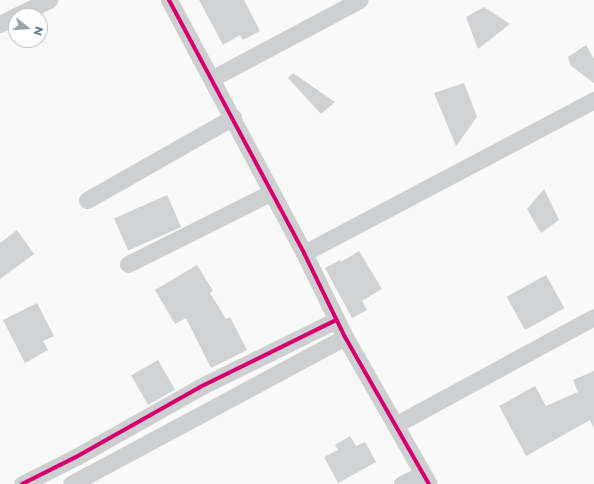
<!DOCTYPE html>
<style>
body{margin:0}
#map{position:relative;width:594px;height:484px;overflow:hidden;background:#f9f9f9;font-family:Montserrat,sans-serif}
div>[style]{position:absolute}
.building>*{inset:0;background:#d0d2d3;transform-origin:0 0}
.street>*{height:17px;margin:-8.5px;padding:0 8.5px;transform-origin:8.5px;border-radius:8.5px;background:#cecfd0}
.cycleway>*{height:4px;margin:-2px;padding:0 2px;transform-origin:2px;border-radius:2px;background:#d6006c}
span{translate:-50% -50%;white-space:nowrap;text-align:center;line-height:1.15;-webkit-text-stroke:4px #fff;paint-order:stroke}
.north{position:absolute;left:8px;top:8px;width:40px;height:40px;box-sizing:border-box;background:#fff;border:1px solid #c1c8cd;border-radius:50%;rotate:107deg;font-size:11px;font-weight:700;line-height:16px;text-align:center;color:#657683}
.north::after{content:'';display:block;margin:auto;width:14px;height:18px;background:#99a4ac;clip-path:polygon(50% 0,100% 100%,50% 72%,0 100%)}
</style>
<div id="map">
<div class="building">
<div style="clip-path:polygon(199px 0,244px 0,260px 31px,243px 40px,240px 35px,223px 45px)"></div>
<div style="clip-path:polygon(484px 7px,510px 24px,478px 49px,466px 17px)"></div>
<div style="clip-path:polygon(586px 45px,594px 59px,594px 83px,571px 66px,568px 57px)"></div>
<div style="clip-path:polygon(293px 73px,335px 102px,321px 114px,288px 78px)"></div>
<div style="clip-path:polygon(464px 83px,477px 117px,456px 146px,434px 93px)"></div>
<div style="clip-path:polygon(544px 189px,559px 220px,541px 233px,527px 209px)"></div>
<div style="left:167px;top:195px;width:35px;height:58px;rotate:66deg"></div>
<div style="clip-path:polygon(17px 230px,34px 254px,0 279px,0 243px)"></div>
<div style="clip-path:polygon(359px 251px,382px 289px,362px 301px,367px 310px,352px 318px,325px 268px,340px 260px,341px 262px)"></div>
<div style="clip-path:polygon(197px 265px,213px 291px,210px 293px,226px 319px,230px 317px,247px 350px,211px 368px,186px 318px,175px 324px,155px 290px)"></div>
<div style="left:546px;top:275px;width:38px;height:45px;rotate:61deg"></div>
<div style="clip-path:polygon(37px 303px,54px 336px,43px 341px,48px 350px,25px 363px,3px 320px)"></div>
<div style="left:158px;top:360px;width:34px;height:31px;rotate:60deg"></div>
<div style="clip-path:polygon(594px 371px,594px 429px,590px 420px,526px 456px,499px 406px,535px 386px,546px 406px,578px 392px,573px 380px)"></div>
<div style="clip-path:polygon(350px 436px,356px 446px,365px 442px,376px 462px,338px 483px,324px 457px,338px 450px,335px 445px)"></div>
</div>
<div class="street">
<div style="left:169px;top:0;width:287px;rotate:61.9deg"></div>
<div style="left:304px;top:253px;width:93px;rotate:64deg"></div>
<div style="left:345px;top:337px;width:169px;rotate:60.3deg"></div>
<div style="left:16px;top:16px;width:37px;rotate:-26deg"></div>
<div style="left:0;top:24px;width:18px;rotate:-27deg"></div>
<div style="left:213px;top:78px;width:166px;rotate:-28deg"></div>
<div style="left:87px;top:200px;width:168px;rotate:-29.6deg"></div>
<div style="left:304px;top:253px;width:328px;rotate:-27.8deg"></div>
<div style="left:128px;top:264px;width:161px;rotate:-26.6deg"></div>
<div style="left:395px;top:425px;width:226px;rotate:-28.5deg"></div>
<div style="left:22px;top:484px;width:60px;rotate:-26.6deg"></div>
<div style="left:76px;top:457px;width:142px;rotate:-29.4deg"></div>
<div style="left:200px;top:387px;width:152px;rotate:-26.2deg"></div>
<div style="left:71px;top:484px;width:311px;rotate:-28.2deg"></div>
<div style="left:402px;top:484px;width:23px;rotate:-25deg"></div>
</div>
<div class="cycleway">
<div style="left:169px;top:0;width:287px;rotate:61.9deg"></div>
<div style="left:304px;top:253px;width:93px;rotate:64deg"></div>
<div style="left:345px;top:337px;width:169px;rotate:60.3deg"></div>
<div style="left:22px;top:484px;width:60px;rotate:-26.6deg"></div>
<div style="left:76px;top:457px;width:142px;rotate:-29.4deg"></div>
<div style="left:200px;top:387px;width:152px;rotate:-26.2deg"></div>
</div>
<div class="north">N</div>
</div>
